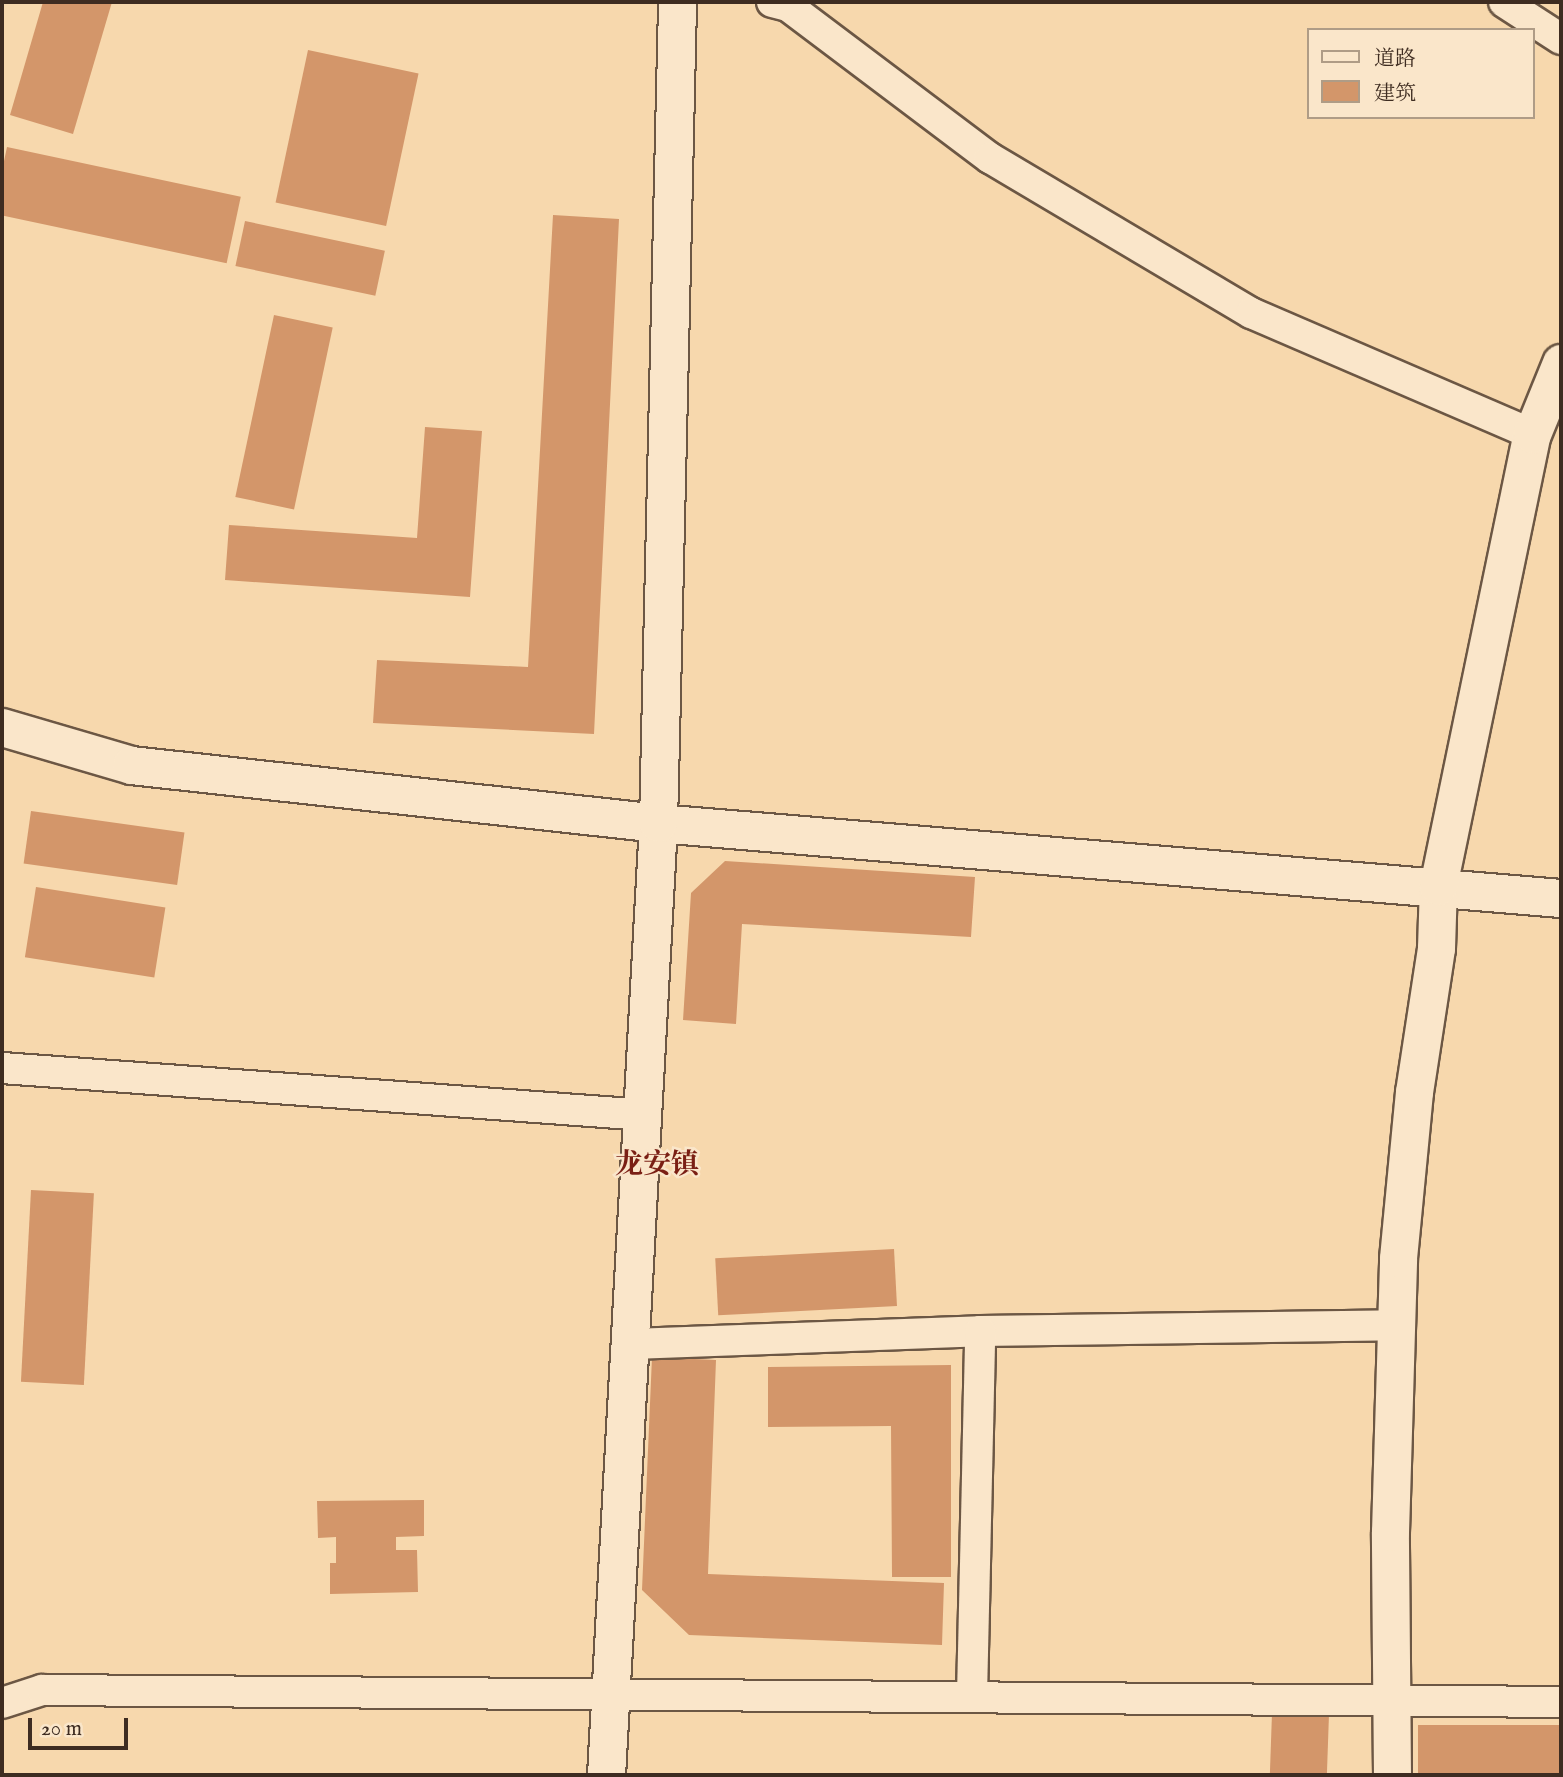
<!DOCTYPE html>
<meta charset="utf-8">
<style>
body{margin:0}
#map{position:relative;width:1563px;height:1777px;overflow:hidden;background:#f7d8ad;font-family:"IM FELL English","Noto Serif SC",serif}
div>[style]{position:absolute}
.building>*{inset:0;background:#d3966a;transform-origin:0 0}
.roads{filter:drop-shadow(2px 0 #6c5744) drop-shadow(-2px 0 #6c5744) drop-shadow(0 2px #6c5744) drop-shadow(0 -2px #6c5744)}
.minor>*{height:30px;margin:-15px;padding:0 15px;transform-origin:15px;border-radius:15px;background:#fae6ca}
.tertiary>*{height:37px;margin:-18.5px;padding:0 18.5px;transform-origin:18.5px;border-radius:18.5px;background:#fae6ca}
span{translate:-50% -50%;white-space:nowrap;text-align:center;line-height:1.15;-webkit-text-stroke:5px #fae6ca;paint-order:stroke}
.district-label{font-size:28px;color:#7a1f14;font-weight:700}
.frame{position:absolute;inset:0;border:4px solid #3e2c21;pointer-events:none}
.legend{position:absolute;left:1307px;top:28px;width:228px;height:91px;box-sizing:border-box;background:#fae6ca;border:2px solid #af9c86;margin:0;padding:9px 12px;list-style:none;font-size:21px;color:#3e2c21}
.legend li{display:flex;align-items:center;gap:14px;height:35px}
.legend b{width:35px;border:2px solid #af9c86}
.scale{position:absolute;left:28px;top:1718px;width:100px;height:32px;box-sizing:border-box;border:4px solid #3e2c21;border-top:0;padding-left:9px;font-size:21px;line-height:24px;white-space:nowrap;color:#3e2c21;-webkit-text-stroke:5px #fae6ca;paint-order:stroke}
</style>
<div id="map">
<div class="building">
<div style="clip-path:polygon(43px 2px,112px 2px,73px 134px,10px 115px)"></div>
<div style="left:308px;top:50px;width:113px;height:156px;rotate:12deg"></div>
<div style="left:7px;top:147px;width:239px;height:68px;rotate:12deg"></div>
<div style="clip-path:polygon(553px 215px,619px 219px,594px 734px,373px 723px,377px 660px,528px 667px)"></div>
<div style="left:245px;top:221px;width:143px;height:46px;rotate:12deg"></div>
<div style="left:274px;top:315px;width:60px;height:186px;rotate:12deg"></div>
<div style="clip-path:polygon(425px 427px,482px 431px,470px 597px,225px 580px,229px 525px,417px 538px)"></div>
<div style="left:31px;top:811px;width:155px;height:53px;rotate:8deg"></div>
<div style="clip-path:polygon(725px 861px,975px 877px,971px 937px,742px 924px,736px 1024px,683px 1020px,691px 893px)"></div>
<div style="left:36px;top:887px;width:131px;height:71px;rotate:9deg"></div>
<div style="left:31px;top:1190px;width:63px;height:192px;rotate:3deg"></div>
<div style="left:894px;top:1249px;width:57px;height:179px;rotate:87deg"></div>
<div style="clip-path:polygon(652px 1357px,716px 1360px,708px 1574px,944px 1583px,942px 1645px,689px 1635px,642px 1590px)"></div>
<div style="clip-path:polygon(951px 1365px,951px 1577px,892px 1577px,891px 1426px,768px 1427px,768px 1367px)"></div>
<div style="clip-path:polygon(424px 1500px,424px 1536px,396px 1537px,396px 1550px,417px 1550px,418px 1592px,330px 1594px,330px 1563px,336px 1563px,336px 1537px,318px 1538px,317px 1501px)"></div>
<div style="left:1272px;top:1713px;width:57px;height:62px;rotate:2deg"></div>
<div style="left:1561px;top:1725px;width:50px;height:143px;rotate:90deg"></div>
</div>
<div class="roads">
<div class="minor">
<div style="left:772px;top:2px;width:16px;rotate:14deg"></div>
<div style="left:788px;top:6px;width:253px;rotate:37deg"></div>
<div style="left:990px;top:158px;width:304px;rotate:30.7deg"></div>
<div style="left:1251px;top:313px;width:306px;rotate:23.3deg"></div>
<div style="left:1504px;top:2px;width:68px;rotate:33deg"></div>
<div style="left:2px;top:1068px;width:645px;rotate:4.18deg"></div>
<div style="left:632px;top:1344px;width:348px;rotate:-2.1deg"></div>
<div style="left:980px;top:1331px;width:417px;rotate:-0.8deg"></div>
<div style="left:972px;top:1696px;width:365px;rotate:-88.7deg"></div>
<div style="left:2px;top:1703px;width:42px;rotate:-18deg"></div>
<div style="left:42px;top:1690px;width:1519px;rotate:0.45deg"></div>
</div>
<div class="tertiary">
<div style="left:2px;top:727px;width:134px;rotate:16.4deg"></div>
<div style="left:131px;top:765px;width:530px;rotate:6.28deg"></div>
<div style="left:658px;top:823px;width:906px;rotate:4.75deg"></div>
<div style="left:606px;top:1775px;width:953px;rotate:-86.87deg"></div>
<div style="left:658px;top:823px;width:821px;rotate:-88.67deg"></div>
<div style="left:1392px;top:1775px;width:243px;rotate:-90.5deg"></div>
<div style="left:1390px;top:1532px;width:274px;rotate:-88.3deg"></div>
<div style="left:1398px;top:1258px;width:167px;rotate:-84.5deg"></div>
<div style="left:1414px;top:1092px;width:146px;rotate:-81.3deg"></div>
<div style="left:1436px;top:948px;width:62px;rotate:-88.2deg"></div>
<div style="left:1438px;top:886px;width:462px;rotate:-78.3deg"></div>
<div style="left:1532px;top:434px;width:77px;rotate:-67.8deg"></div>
</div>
</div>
<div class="district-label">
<span style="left:657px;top:1166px">龙安镇</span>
</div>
<div class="frame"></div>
<ul class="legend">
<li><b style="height:9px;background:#fae6ca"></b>道路</li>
<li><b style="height:19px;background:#d3966a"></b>建筑</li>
</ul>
<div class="scale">20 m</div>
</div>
